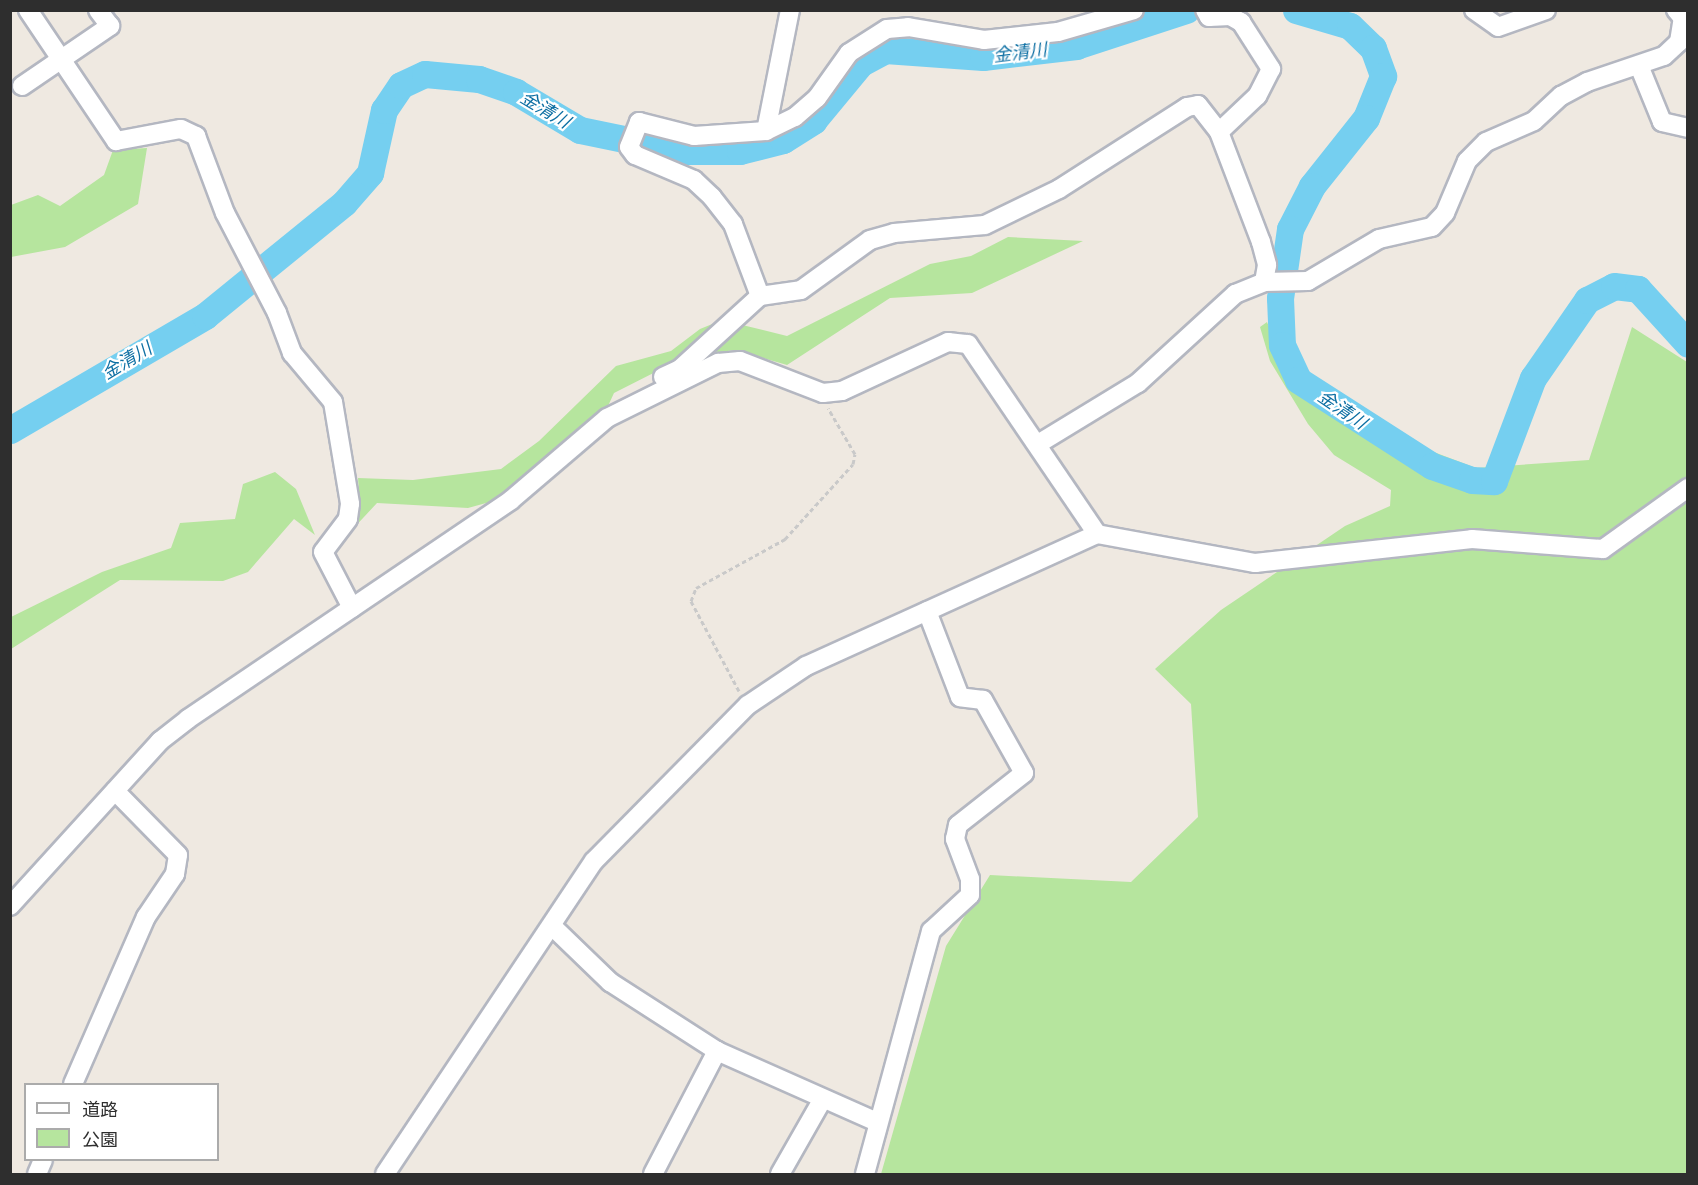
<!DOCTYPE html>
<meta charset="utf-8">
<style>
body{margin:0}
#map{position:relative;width:1698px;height:1185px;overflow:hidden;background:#efe9e1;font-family:Arial,"Noto Sans JP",sans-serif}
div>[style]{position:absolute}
.green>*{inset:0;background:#b6e59e}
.river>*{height:27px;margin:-13.5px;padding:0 13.5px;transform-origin:13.5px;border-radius:13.5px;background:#75cff0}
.path>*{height:3px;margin-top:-1.5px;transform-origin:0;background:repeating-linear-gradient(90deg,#c9c9c9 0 4.5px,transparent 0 7.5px)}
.roads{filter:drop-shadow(2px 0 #b4b7c1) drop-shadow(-2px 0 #b4b7c1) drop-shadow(0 2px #b4b7c1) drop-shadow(0 -2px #b4b7c1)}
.minor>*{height:18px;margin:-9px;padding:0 9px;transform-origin:9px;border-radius:9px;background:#fff}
span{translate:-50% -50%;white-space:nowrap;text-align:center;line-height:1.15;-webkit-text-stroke:4.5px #fff;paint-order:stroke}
.water-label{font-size:18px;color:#0d6fa3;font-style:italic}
.frame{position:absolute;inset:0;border:12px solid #2e2e2e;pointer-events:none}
.legend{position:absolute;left:24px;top:1083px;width:195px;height:78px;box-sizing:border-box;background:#fff;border:2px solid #ababab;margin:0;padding:8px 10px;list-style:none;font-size:18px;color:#2e2e2e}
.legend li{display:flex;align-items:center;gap:12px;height:30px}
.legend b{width:30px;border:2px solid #ababab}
</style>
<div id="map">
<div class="green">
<div style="clip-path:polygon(147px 148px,138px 204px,65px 247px,11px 257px,11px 205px,38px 195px,60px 206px,104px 175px,113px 150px)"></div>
<div style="clip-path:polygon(1008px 237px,1083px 241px,972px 293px,890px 298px,787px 365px,736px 350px,710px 353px,734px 323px,787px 336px,930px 264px,971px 256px)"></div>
<div style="clip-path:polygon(727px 318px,687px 356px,614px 393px,608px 406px,497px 500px,468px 508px,377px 503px,350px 532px,360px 507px,358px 478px,413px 480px,501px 469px,539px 441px,616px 366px,671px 351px,700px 329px)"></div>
<div style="clip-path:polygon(1267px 322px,1292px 382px,1320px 405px,1378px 416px,1418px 446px,1476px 468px,1589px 460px,1632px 327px,1687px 362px,1687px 1174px,881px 1174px,946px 946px,990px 875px,1131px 882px,1198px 817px,1191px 704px,1155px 669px,1221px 610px,1345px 526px,1390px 506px,1391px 490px,1334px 455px,1308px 424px,1270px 361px,1260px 327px)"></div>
<div style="clip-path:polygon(275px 472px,296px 489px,315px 535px,294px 519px,248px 572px,223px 581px,120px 580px,11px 649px,11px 617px,102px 572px,171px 548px,180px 523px,235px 519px,243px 484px)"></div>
</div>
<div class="river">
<div style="left:1296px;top:10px;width:56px;rotate:16.5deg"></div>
<div style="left:1350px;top:26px;width:32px;rotate:44deg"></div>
<div style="left:1373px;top:48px;width:30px;rotate:70deg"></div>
<div style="left:1383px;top:76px;width:45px;rotate:112deg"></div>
<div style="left:1366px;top:118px;width:87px;rotate:128.5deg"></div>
<div style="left:1312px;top:186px;width:48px;rotate:117.1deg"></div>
<div style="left:1290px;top:229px;width:70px;rotate:98.2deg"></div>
<div style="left:1280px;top:298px;width:47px;rotate:87.6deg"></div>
<div style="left:1282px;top:345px;width:38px;rotate:65deg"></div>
<div style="left:1298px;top:380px;width:159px;rotate:32.7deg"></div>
<div style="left:1432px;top:466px;width:42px;rotate:19.3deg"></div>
<div style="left:1472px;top:480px;width:22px;rotate:3deg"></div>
<div style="left:1494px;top:481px;width:110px;rotate:-69.3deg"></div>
<div style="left:1533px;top:378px;width:95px;rotate:-55.3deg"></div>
<div style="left:1587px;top:300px;width:30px;rotate:-27deg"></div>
<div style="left:1614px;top:286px;width:24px;rotate:7deg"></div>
<div style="left:1638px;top:289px;width:74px;rotate:47.7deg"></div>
<div style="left:10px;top:430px;width:226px;rotate:-30.3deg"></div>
<div style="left:205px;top:316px;width:179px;rotate:-39.1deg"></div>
<div style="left:344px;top:203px;width:40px;rotate:-49deg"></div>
<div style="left:370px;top:173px;width:65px;rotate:-77.5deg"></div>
<div style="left:384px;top:110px;width:30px;rotate:-56deg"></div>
<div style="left:401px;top:85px;width:26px;rotate:-25deg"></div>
<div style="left:425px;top:74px;width:54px;rotate:5.3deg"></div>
<div style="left:479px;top:79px;width:39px;rotate:19deg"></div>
<div style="left:516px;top:92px;width:74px;rotate:30.7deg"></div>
<div style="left:580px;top:130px;width:104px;rotate:11.6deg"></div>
<div style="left:682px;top:151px;width:58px"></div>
<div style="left:740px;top:151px;width:44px;rotate:-14.3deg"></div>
<div style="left:783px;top:140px;width:36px;rotate:-32deg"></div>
<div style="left:813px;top:121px;width:75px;rotate:-50.4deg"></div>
<div style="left:861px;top:63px;width:27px;rotate:-28deg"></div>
<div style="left:885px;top:50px;width:98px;rotate:4.1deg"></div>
<div style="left:983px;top:57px;width:94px;rotate:-6.7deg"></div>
<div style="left:1076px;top:46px;width:116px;rotate:-18.1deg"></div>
</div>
<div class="path">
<div style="left:739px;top:691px;width:102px;rotate:-118.1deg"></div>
<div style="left:691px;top:601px;width:14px;rotate:-69deg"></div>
<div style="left:696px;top:588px;width:102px;rotate:-28.8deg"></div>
<div style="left:785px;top:539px;width:101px;rotate:-47.8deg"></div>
<div style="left:853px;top:464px;width:10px;rotate:-79deg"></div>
<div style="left:855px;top:454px;width:53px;rotate:-120.4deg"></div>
</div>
<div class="roads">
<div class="minor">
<div style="left:28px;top:10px;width:158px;rotate:56.1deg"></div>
<div style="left:116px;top:141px;width:66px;rotate:-10.5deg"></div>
<div style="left:181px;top:129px;width:17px;rotate:25deg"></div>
<div style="left:196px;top:136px;width:82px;rotate:69.4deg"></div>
<div style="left:225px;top:213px;width:113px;rotate:62.5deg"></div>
<div style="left:277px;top:313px;width:43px;rotate:69.4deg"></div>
<div style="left:292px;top:353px;width:64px;rotate:50.1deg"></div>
<div style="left:333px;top:402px;width:103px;rotate:80.5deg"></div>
<div style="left:350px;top:504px;width:15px;rotate:98deg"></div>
<div style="left:348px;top:519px;width:41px;rotate:127.1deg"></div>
<div style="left:323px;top:552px;width:63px;rotate:62.6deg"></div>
<div style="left:1205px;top:10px;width:8px;rotate:60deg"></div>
<div style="left:1209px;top:17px;width:21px;rotate:-3deg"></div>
<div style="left:1230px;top:16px;width:13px;rotate:29deg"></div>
<div style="left:1241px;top:22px;width:56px;rotate:57.4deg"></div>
<div style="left:1271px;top:69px;width:30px;rotate:117deg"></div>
<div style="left:1257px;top:96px;width:52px;rotate:136.5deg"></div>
<div style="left:1474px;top:10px;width:29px;rotate:35deg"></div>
<div style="left:1498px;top:27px;width:51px;rotate:-19.5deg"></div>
<div style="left:1640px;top:68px;width:58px;rotate:67.8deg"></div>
<div style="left:1662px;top:122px;width:27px;rotate:13deg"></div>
<div style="left:22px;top:86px;width:107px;rotate:-34.3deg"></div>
<div style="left:110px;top:26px;width:20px;rotate:-127deg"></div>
<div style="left:766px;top:131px;width:123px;rotate:-78.8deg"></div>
<div style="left:760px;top:296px;width:41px;rotate:-8.3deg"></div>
<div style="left:801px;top:290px;width:85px;rotate:-35.9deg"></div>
<div style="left:870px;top:240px;width:25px;rotate:-16deg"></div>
<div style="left:894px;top:233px;width:91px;rotate:-5deg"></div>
<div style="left:985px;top:225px;width:82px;rotate:-25.9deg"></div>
<div style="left:1059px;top:189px;width:152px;rotate:-32.6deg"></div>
<div style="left:1187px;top:107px;width:11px;rotate:-10deg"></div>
<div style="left:1198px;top:105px;width:34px;rotate:52deg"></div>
<div style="left:1219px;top:132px;width:118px;rotate:69.1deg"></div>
<div style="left:1261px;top:242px;width:24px;rotate:75deg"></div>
<div style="left:1267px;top:265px;width:17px;rotate:100deg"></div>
<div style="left:663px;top:377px;width:19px;rotate:-25deg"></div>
<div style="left:680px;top:369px;width:108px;rotate:-42.4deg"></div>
<div style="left:760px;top:296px;width:77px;rotate:-110.6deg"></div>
<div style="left:733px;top:224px;width:34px;rotate:-128deg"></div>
<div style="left:712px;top:197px;width:25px;rotate:-137deg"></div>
<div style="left:694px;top:180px;width:64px;rotate:-157deg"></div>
<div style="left:635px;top:155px;width:10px;rotate:-127deg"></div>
<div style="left:629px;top:147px;width:27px;rotate:-68deg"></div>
<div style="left:639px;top:122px;width:57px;rotate:14.3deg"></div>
<div style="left:694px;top:136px;width:72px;rotate:-4deg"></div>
<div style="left:766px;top:131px;width:32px;rotate:-26deg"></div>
<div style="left:795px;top:117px;width:29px;rotate:-41deg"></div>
<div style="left:817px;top:98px;width:55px;rotate:-54.6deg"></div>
<div style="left:849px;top:53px;width:45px;rotate:-32.3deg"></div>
<div style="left:887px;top:29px;width:21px;rotate:-5deg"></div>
<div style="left:908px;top:27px;width:77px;rotate:9.7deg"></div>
<div style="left:984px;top:40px;width:74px;rotate:-6.2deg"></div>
<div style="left:1058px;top:32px;width:79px;rotate:-16.1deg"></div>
<div style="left:1038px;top:444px;width:117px;rotate:-31.4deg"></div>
<div style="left:1138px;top:383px;width:132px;rotate:-42.5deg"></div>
<div style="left:1235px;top:294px;width:31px;rotate:-22deg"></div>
<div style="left:1264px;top:282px;width:44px;rotate:-1.3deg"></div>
<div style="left:1308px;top:281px;width:82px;rotate:-30.6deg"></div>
<div style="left:1379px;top:239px;width:54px;rotate:-12.8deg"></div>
<div style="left:1432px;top:227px;width:19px;rotate:-47deg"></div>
<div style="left:1445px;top:213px;width:56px;rotate:-67.1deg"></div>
<div style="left:1467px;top:161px;width:27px;rotate:-45deg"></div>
<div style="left:1486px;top:142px;width:52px;rotate:-23.6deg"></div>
<div style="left:1534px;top:121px;width:37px;rotate:-43deg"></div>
<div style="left:1561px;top:96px;width:30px;rotate:-28deg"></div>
<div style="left:1587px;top:82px;width:81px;rotate:-18.7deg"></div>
<div style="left:1664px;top:56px;width:21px;rotate:-43deg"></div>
<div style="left:1679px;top:42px;width:24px;rotate:-81deg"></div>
<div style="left:1683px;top:18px;width:11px;rotate:-131deg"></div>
<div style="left:10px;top:906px;width:223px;rotate:-47.7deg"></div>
<div style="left:160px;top:741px;width:36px;rotate:-38deg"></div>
<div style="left:188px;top:719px;width:390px;rotate:-34.1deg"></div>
<div style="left:511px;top:500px;width:126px;rotate:-40.5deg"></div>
<div style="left:607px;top:418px;width:124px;rotate:-26.4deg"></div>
<div style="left:718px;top:363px;width:22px;rotate:-5deg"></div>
<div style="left:740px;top:361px;width:89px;rotate:21.1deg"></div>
<div style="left:823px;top:393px;width:19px;rotate:-6deg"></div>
<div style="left:842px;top:391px;width:117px;rotate:-24.8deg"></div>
<div style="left:948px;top:342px;width:20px;rotate:6deg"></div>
<div style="left:968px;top:344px;width:230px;rotate:55.8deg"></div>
<div style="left:552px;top:926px;width:81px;rotate:44deg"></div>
<div style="left:610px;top:982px;width:127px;rotate:32.8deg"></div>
<div style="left:717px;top:1051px;width:175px;rotate:23.9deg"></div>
<div style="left:73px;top:1084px;width:182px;rotate:-66.4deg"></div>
<div style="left:146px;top:917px;width:52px;rotate:-56deg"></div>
<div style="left:175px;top:874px;width:19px;rotate:-81deg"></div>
<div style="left:178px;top:855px;width:90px;rotate:-134.5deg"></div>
<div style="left:37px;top:1174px;width:15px;rotate:-67deg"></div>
<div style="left:385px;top:1174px;width:376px;rotate:-56.3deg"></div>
<div style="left:594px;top:861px;width:219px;rotate:-45.4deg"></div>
<div style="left:748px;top:705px;width:70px;rotate:-33.9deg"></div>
<div style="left:806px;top:666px;width:320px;rotate:-24.4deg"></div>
<div style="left:1097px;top:534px;width:161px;rotate:10.4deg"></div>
<div style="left:1255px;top:563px;width:218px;rotate:-6.3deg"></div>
<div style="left:1472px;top:539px;width:131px;rotate:4.4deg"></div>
<div style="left:1603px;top:549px;width:105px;rotate:-35.7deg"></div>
<div style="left:653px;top:1174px;width:139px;rotate:-62.5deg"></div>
<div style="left:780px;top:1174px;width:83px;rotate:-60.3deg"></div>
<div style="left:865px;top:1174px;width:252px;rotate:-74.8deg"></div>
<div style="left:931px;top:931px;width:53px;rotate:-42.7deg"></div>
<div style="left:970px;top:895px;width:16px;rotate:-90deg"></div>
<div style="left:970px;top:879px;width:43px;rotate:-110.6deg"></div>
<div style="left:955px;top:839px;width:14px;rotate:-78deg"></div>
<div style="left:958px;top:825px;width:84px;rotate:-38.2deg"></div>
<div style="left:1024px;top:773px;width:84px;rotate:-119.3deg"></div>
<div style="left:983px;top:700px;width:23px;rotate:-173deg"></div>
<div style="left:960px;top:697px;width:92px;rotate:-111deg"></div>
</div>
</div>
<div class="water-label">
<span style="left:1020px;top:53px;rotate:-7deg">金清川</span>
<span style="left:545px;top:110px;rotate:31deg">金清川</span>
<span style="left:127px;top:361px;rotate:-31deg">金清川</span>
<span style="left:1342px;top:410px;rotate:34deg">金清川</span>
</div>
<div class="frame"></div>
<ul class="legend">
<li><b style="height:8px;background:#fff"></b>道路</li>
<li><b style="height:16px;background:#b6e59e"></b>公園</li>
</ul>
</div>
